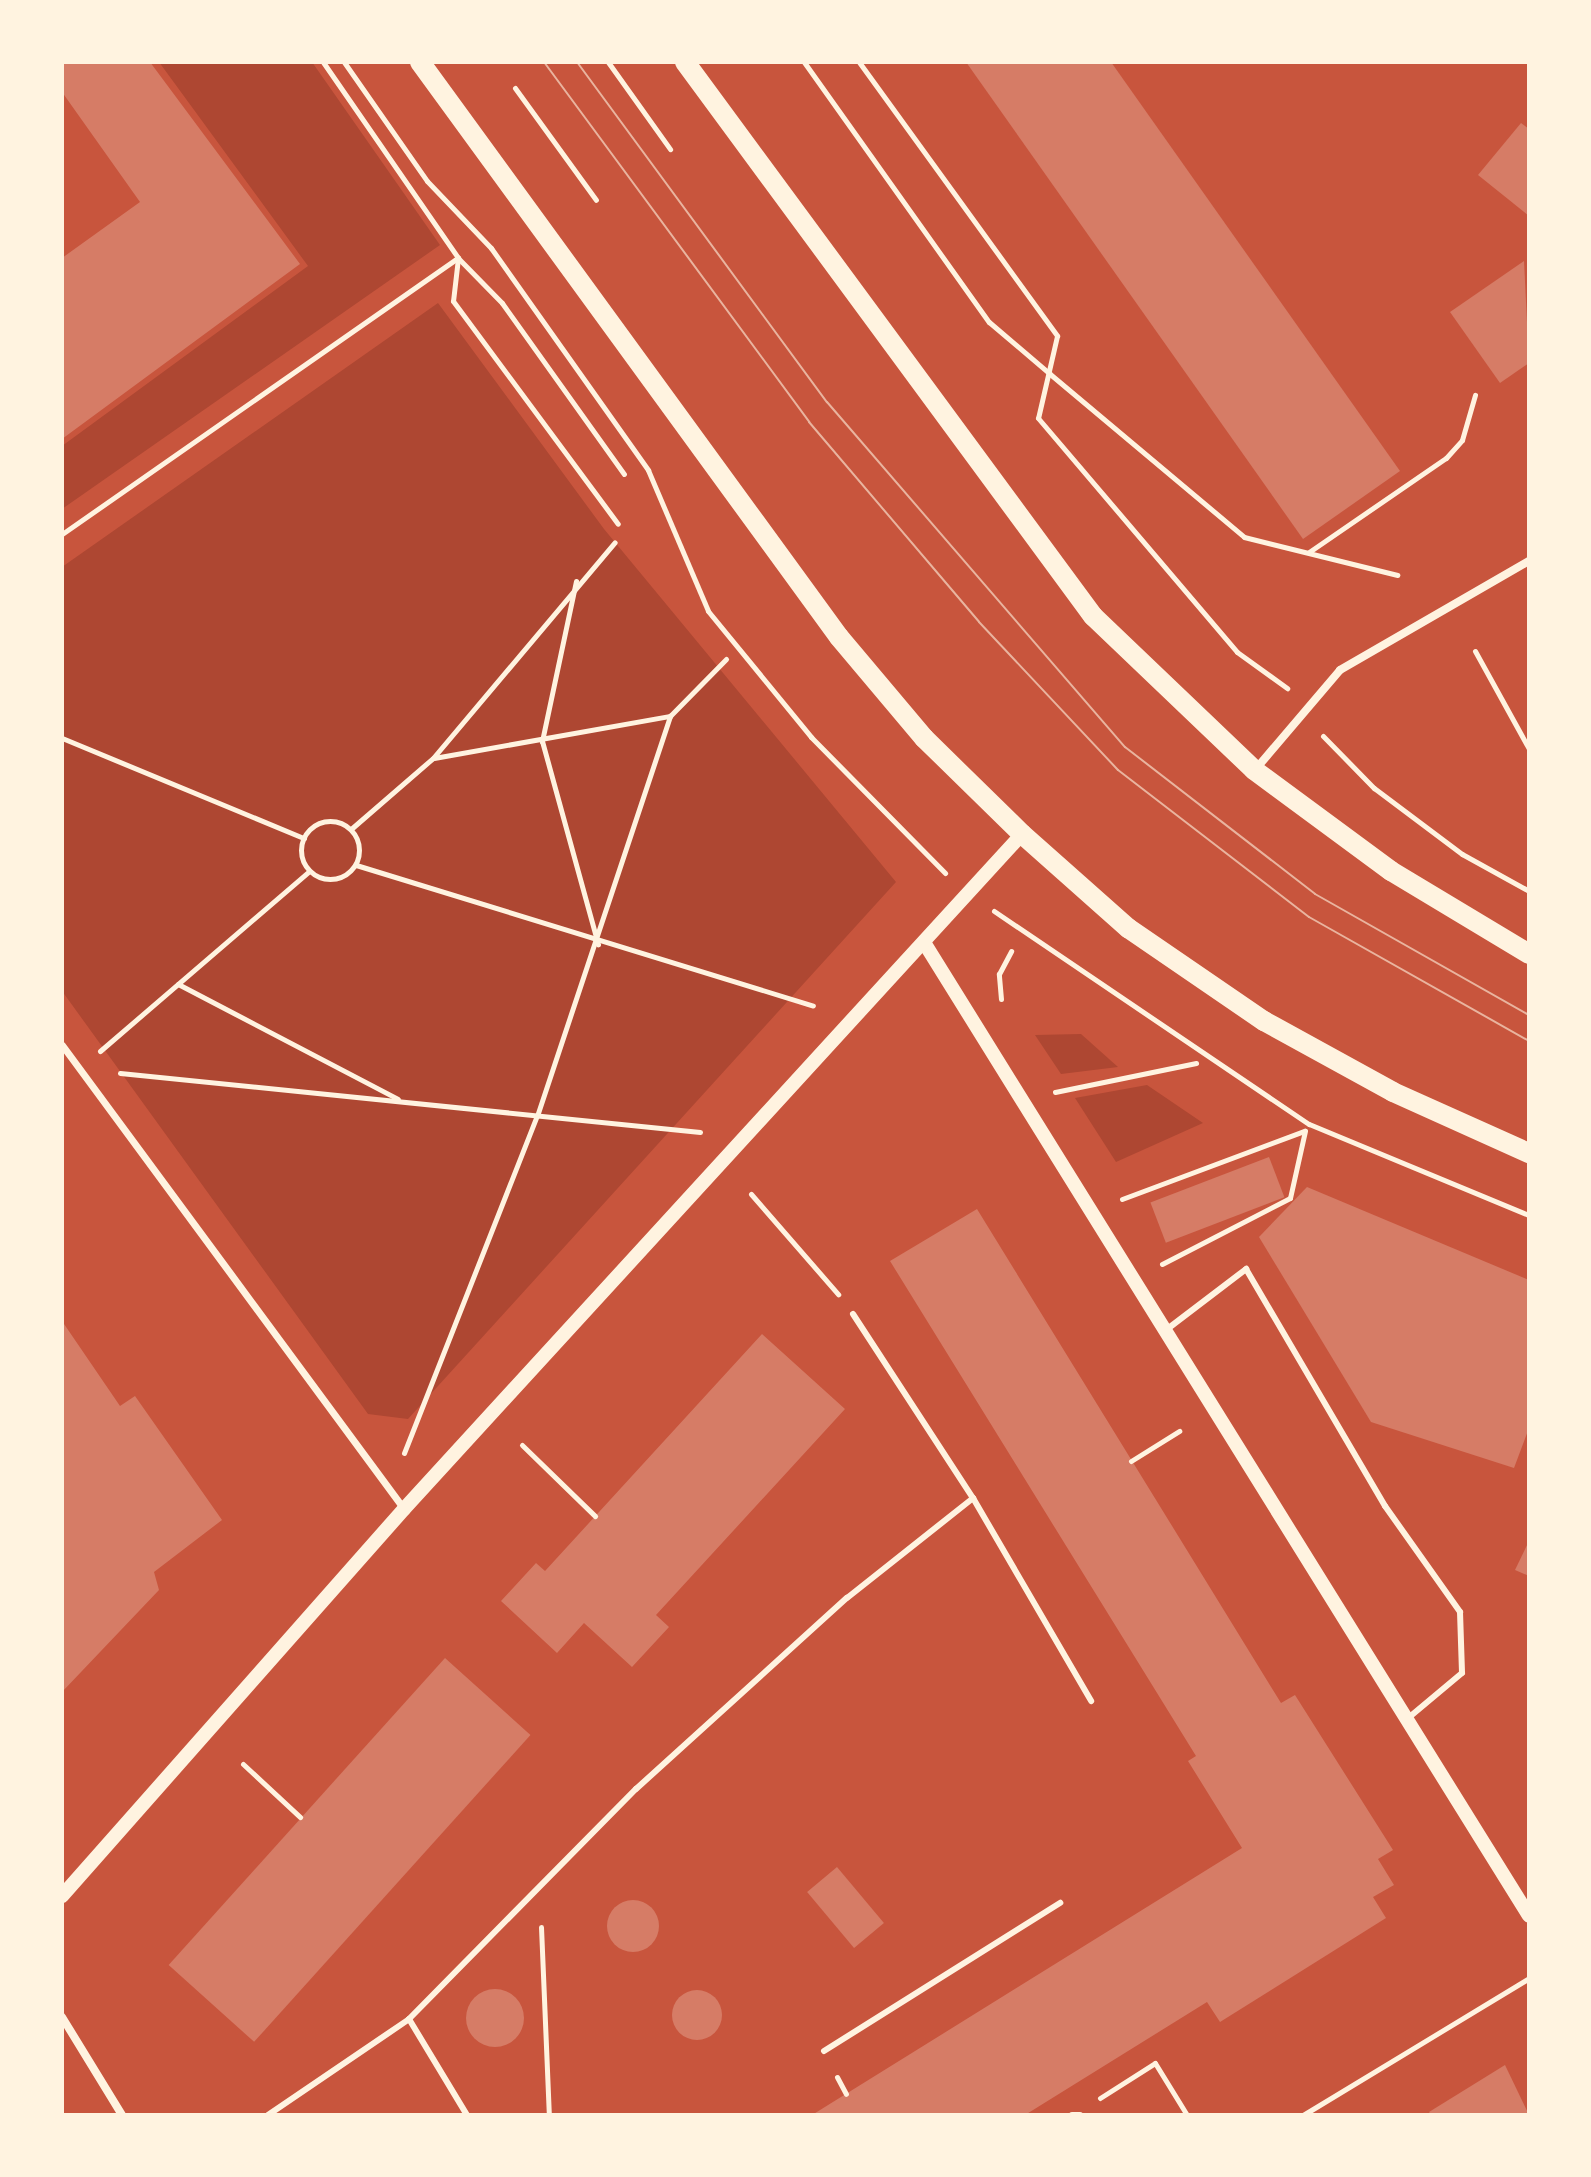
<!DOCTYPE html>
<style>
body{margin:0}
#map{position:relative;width:1591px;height:2177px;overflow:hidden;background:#c8553d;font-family:Commissioner,sans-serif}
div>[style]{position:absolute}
.green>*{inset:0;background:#ae4732}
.building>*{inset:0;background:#d67c66;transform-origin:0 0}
.round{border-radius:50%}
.path>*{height:5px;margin:-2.5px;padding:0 2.5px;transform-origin:2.5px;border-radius:2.5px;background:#fff3e0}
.path>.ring{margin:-2.5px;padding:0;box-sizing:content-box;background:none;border:5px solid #fff3e0;border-radius:50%}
.service>*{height:6px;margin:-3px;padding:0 3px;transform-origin:3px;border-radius:3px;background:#fff3e0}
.pedestrian>*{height:7px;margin:-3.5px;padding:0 3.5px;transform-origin:3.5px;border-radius:3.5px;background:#fff3e0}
.minor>*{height:8px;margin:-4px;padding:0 4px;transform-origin:4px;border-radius:4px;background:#fff3e0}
.tertiary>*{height:14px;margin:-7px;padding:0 7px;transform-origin:7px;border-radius:7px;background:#fff3e0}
.primary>*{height:20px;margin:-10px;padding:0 10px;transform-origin:10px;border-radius:10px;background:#fff3e0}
.tram>*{height:2px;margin:-1px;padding:0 1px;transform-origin:1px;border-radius:1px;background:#e9b49f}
span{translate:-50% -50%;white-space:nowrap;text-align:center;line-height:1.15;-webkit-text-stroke:7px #fff3e0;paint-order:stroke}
.frame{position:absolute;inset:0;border:64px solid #fff3e0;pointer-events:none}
</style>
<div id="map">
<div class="green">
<div style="clip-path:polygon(159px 62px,312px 62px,440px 245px,62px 509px,62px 446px,308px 266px)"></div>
<div style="clip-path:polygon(438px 303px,604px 529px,896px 882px,408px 1419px,368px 1414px,62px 991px,62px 567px)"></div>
<div style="clip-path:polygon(1081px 1034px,1118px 1067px,1061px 1074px,1035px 1035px)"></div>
<div style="clip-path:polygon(1147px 1085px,1203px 1123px,1116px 1162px,1075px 1098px)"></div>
</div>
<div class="building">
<div style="clip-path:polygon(62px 62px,150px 62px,300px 264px,62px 439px,62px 258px,140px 202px,62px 92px)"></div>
<div style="clip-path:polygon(966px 62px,1111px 62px,1400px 471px,1303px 539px)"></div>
<div style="clip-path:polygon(1521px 123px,1529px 129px,1529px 216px,1478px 175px)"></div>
<div style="clip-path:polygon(1524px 261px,1529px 363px,1500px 383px,1450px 312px)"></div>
<div style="left:1269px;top:1157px;width:43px;height:127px;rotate:69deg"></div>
<div style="clip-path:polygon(1307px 1187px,1529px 1280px,1529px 1428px,1514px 1468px,1371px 1422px,1259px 1237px)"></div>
<div style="clip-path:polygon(977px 1209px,1281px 1703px,1295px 1695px,1393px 1850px,1378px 1859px,1394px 1885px,1373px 1897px,1386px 1918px,1220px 2022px,1207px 2002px,1025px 2115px,812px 2115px,1242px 1848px,1188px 1761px,1196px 1756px,890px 1261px)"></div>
<div style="clip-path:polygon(62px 1321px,120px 1406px,135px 1396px,222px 1520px,154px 1572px,159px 1590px,62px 1692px)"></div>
<div style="clip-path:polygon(762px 1334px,845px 1409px,656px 1615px,669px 1627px,632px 1667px,584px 1623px,557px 1653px,501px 1601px,536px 1563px,545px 1571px)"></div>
<div style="clip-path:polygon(1529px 1541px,1529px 1576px,1515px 1570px)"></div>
<div style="left:445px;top:1658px;width:115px;height:413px;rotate:42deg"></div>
<div style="left:837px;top:1867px;width:73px;height:39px;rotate:50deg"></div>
<div class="round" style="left:607px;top:1900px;width:52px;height:52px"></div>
<div class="round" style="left:466px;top:1989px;width:58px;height:58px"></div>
<div class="round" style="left:672px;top:1990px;width:50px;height:50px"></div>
<div style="clip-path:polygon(1505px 2065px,1529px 2115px,1431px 2115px,1429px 2112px)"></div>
</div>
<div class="path">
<div style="left:323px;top:62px;width:238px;rotate:55.4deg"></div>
<div style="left:458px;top:258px;width:43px;rotate:96.6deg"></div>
<div style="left:453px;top:301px;width:277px;rotate:53.5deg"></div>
<div style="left:344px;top:62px;width:145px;rotate:55.1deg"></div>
<div style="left:427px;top:181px;width:93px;rotate:46.3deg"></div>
<div style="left:491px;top:248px;width:272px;rotate:54.7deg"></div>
<div style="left:648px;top:470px;width:153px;rotate:66.9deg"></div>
<div style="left:708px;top:611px;width:163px;rotate:50.7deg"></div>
<div style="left:811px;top:737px;width:191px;rotate:45.4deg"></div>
<div style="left:608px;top:62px;width:107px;rotate:54.5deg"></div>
<div style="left:804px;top:62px;width:319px;rotate:54.6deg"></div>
<div style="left:989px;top:322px;width:80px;rotate:40.4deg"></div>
<div style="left:1050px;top:374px;width:253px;rotate:40deg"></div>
<div style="left:1244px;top:537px;width:158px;rotate:13.9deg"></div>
<div style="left:859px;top:62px;width:338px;rotate:54.1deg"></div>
<div style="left:1057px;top:336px;width:84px;rotate:103deg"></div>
<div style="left:1038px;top:418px;width:307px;rotate:49.6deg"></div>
<div style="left:1237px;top:652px;width:62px;rotate:35.8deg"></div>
<div style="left:515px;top:88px;width:138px;rotate:54.1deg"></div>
<div style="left:62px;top:534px;width:483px;rotate:-34.9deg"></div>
<div style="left:458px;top:258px;width:63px;rotate:45.6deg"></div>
<div style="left:502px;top:303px;width:210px;rotate:54.5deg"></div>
<div style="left:1309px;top:552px;width:166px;rotate:-34.5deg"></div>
<div style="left:1446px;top:458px;width:24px;rotate:-48deg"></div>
<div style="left:1462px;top:440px;width:47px;rotate:-73.9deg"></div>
<div style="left:576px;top:581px;width:164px;rotate:102deg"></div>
<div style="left:542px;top:741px;width:211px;rotate:74.6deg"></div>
<div style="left:1475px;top:651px;width:112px;rotate:61.1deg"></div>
<div style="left:1323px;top:736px;width:73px;rotate:45.6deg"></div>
<div style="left:1374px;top:788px;width:110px;rotate:36.9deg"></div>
<div style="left:1462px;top:854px;width:77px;rotate:28.9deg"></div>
<div style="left:62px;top:738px;width:262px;rotate:22.5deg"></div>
<div style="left:434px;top:758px;width:240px;rotate:-10.1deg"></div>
<div class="ring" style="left:301px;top:821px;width:53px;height:53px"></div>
<div style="left:351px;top:829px;width:108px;rotate:-40.9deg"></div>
<div style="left:433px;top:758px;width:282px;rotate:-49.9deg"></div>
<div style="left:356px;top:865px;width:478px;rotate:17.1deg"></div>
<div style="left:994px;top:911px;width:380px;rotate:34.1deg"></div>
<div style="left:1309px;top:1124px;width:238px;rotate:22.5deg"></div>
<div style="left:178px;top:984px;width:248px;rotate:27.6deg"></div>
<div style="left:1001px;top:999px;width:25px;rotate:-95deg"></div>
<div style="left:999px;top:974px;width:26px;rotate:-62deg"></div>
<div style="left:100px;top:1051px;width:276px;rotate:-40.7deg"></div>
<div style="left:120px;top:1073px;width:583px;rotate:5.81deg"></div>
<div style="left:1055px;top:1092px;width:144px;rotate:-11.6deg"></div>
<div style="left:751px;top:1194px;width:133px;rotate:49deg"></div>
<div style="left:1122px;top:1199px;width:194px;rotate:-20.5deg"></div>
<div style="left:1162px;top:1264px;width:144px;rotate:-27.3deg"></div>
<div style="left:1290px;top:1198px;width:69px;rotate:-77.4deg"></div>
<div style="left:522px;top:1445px;width:102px;rotate:44.2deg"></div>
<div style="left:404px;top:1453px;width:362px;rotate:-68.5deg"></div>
<div style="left:537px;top:1116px;width:422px;rotate:-71.6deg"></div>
<div style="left:670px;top:716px;width:80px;rotate:-45.5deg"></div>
<div style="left:1131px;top:1461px;width:57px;rotate:-32deg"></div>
<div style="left:243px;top:1764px;width:78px;rotate:42.9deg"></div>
<div style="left:541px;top:1927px;width:188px;rotate:87.6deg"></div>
<div style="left:837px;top:2077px;width:19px;rotate:62deg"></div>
<div style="left:1100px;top:2098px;width:65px;rotate:-32.5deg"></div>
<div style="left:1155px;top:2063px;width:61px;rotate:58.4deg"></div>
<div style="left:1303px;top:2115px;width:264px;rotate:-31.2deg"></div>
</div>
<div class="service">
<div style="left:853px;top:1314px;width:220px;rotate:56.9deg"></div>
<div style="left:973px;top:1498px;width:235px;rotate:59.8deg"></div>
<div style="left:1166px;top:1330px;width:101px;rotate:-37.3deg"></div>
<div style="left:1246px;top:1269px;width:275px;rotate:59.6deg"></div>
<div style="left:1385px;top:1506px;width:130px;rotate:54.7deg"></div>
<div style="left:1460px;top:1612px;width:61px;rotate:88.1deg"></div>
<div style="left:1462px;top:1673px;width:72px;rotate:140.1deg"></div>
<div style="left:409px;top:2019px;width:112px;rotate:58.9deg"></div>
<div style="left:824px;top:2051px;width:279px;rotate:-32.1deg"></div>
<div style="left:268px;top:2115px;width:171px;rotate:-34.2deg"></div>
<div style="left:409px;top:2019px;width:323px;rotate:-45.4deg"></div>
<div style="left:636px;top:1789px;width:285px;rotate:-42.2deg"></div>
<div style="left:847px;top:1598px;width:161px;rotate:-38.4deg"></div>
<div style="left:1072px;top:2115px;width:8px"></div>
</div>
<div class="pedestrian">
<div style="left:62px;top:1045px;width:576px;rotate:53.61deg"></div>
</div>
<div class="minor">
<div style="left:1255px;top:770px;width:131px;rotate:-49.6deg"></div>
<div style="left:1340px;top:670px;width:218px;rotate:-30deg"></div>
<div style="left:62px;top:2017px;width:115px;rotate:58.5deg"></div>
</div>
<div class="tertiary">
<div style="left:925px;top:944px;width:1144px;rotate:58.14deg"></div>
<div style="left:62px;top:1896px;width:516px;rotate:-48.53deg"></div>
<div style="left:404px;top:1509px;width:915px;rotate:-47.52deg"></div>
</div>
<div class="primary">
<div style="left:420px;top:62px;width:711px;rotate:53.92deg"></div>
<div style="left:839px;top:637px;width:132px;rotate:49.9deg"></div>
<div style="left:924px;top:738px;width:137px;rotate:44.4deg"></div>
<div style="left:1022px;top:834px;width:142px;rotate:41.6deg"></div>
<div style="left:1128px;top:928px;width:165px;rotate:34.4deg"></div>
<div style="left:1264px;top:1021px;width:147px;rotate:28.8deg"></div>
<div style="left:1393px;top:1092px;width:149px;rotate:24.2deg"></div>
<div style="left:685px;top:62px;width:688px;rotate:53.63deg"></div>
<div style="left:1093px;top:616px;width:223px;rotate:43.7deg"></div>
<div style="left:1254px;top:770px;width:170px;rotate:36.4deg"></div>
<div style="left:1391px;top:871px;width:161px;rotate:31deg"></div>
</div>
<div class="tram">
<div style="left:544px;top:62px;width:447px;rotate:53.6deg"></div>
<div style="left:809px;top:422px;width:262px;rotate:49.6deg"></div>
<div style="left:979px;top:622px;width:203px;rotate:46.8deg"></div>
<div style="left:1118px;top:770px;width:241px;rotate:37.6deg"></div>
<div style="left:1309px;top:917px;width:253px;rotate:29.4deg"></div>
<div style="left:577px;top:62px;width:422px;rotate:53.7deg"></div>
<div style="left:827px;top:402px;width:456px;rotate:49.2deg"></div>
<div style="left:1125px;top:747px;width:240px;rotate:37.7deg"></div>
<div style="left:1315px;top:894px;width:246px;rotate:29.5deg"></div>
</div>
<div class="frame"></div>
</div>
